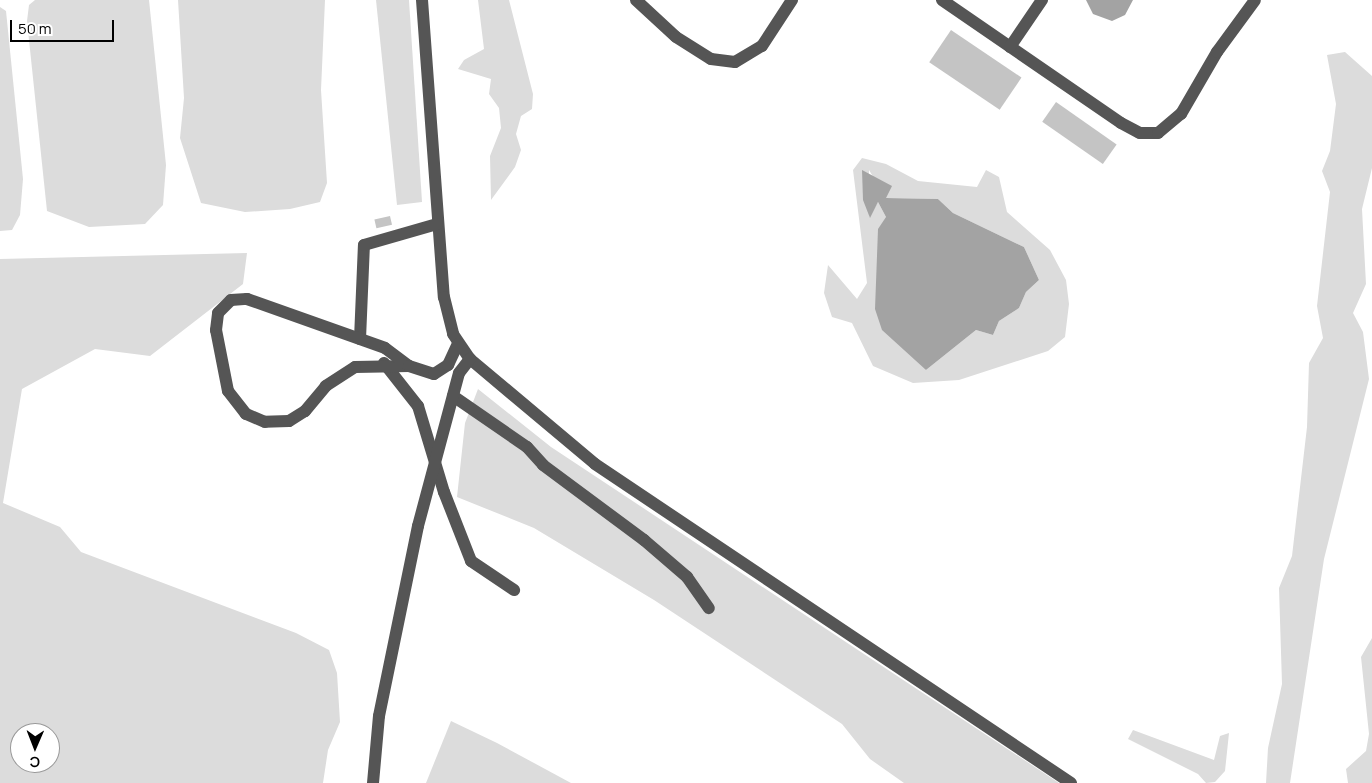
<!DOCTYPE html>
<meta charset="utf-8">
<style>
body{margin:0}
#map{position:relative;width:1372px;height:783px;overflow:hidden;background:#fff;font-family:Manrope,sans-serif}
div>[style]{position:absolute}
.green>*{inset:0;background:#dcdcdc}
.water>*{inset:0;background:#a3a3a3}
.building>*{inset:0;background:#c4c4c4;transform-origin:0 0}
.minor>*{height:12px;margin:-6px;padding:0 6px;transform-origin:6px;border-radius:6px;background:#555}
span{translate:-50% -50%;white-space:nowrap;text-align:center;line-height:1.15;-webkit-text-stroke:4px #fff;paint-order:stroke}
.north{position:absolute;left:10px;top:723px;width:50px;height:50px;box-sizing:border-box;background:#fff;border:1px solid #999;border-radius:50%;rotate:181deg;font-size:14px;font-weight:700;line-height:20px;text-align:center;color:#000}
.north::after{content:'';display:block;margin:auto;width:18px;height:22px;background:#000;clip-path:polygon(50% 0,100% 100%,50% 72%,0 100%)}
.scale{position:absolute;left:10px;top:20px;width:104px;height:22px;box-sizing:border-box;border:2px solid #000;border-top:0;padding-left:6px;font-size:15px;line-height:18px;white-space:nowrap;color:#000;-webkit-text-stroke:4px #fff;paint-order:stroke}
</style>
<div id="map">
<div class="green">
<div style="clip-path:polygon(35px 0,149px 0,166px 165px,163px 205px,145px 224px,89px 227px,47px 211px,27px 21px,29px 5px)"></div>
<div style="clip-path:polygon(178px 0,325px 0,321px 90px,327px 183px,320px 202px,290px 209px,245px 212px,201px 203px,180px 138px,184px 98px)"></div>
<div style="clip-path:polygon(376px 0,409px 0,422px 202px,397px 205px)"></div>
<div style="clip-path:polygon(478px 0,509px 0,533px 94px,532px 109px,521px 116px,516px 134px,521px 150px,515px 167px,491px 200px,490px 156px,501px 128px,499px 108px,489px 94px,491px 79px,458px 69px,464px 60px,484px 49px)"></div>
<div style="clip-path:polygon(0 7px,6px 11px,23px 179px,20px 215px,12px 230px,0 231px)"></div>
<div style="clip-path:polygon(1345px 52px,1372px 76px,1372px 168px,1362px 209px,1366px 284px,1353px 313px,1363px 332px,1369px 379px,1324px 559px,1290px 783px,1266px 783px,1268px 748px,1282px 684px,1279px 588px,1292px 556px,1307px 427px,1309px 363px,1323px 338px,1317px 306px,1330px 192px,1322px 171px,1330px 151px,1336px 104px,1327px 55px)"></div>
<div style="clip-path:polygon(evenodd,862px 158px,886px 164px,918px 181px,977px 187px,986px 170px,999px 177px,1007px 212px,1050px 250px,1066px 280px,1069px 304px,1065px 337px,1048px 351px,959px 380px,913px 383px,873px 366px,852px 323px,832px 317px,824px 293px,828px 265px,857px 299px,867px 283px,853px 170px,862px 158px,869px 170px,886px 198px,938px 199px,953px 213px,1024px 247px,1039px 280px,1026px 292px,1019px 308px,999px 321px,993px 335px,976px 330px,926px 370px,876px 289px,886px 217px,878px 202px,869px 217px,869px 170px)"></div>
<div style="clip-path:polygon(evenodd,247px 253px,243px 284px,150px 356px,95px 349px,22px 389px,3px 503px,60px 527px,81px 552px,296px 633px,329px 650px,337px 673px,340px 722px,328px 750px,323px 783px,0 783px,0 259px,247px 253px,20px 733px,50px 733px,50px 763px,20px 763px,20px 733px)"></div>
<div style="clip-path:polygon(478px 389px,551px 447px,1059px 783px,904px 783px,870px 759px,842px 724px,654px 600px,534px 528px,457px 497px,465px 423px)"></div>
<div style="clip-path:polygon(1372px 638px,1372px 783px,1348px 783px,1346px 769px,1366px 751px,1369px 734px,1361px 657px)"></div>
<div style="clip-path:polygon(451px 721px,497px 743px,571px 783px,426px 783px)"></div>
<div style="clip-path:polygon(1133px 730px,1214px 760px,1220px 736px,1229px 733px,1225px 771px,1215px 782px,1206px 783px,1198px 774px,1128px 739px)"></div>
</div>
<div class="water">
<div style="clip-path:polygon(1086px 0,1133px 0,1125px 15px,1112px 21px,1093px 14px)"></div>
<div style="clip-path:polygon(862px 170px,892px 186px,886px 198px,938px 199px,953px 213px,1024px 247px,1039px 280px,1026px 292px,1019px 308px,999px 321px,993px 335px,976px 330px,926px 370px,882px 330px,875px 309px,878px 229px,886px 217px,878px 202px,870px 218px,863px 200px)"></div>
</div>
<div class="building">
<div style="left:951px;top:30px;width:85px;height:39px;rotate:34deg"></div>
<div style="left:1056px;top:102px;width:74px;height:24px;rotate:35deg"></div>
<div style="left:390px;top:216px;width:9px;height:16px;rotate:77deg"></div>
</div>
<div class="minor">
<div style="left:422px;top:0;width:298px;rotate:85.8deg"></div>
<div style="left:444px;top:297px;width:38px;rotate:76deg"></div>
<div style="left:453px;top:334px;width:30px;rotate:56deg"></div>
<div style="left:470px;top:359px;width:163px;rotate:40deg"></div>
<div style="left:595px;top:464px;width:573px;rotate:33.83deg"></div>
<div style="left:636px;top:0;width:54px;rotate:42.8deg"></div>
<div style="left:676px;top:37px;width:41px;rotate:32.2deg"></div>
<div style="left:711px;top:59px;width:24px;rotate:7deg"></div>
<div style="left:735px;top:62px;width:31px;rotate:-31deg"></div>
<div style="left:762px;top:46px;width:55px;rotate:-56.9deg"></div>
<div style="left:942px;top:0;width:217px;rotate:34.5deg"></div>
<div style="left:1121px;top:123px;width:21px;rotate:28deg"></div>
<div style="left:1140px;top:133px;width:18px"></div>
<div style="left:1158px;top:133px;width:30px;rotate:-40deg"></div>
<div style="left:1181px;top:114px;width:72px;rotate:-59.9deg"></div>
<div style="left:1217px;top:52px;width:64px;rotate:-53.8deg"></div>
<div style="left:1010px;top:47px;width:57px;rotate:-55.8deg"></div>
<div style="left:360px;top:339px;width:94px;rotate:-87.6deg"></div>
<div style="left:364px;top:245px;width:76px;rotate:-16deg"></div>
<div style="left:384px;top:363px;width:55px;rotate:51.7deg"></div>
<div style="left:418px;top:406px;width:90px;rotate:73.2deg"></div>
<div style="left:444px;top:492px;width:74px;rotate:68.6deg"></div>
<div style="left:471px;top:561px;width:52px;rotate:34deg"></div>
<div style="left:409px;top:366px;width:54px;rotate:178.9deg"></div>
<div style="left:355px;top:367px;width:35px;rotate:147deg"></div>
<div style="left:326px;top:386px;width:33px;rotate:130deg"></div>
<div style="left:305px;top:411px;width:19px;rotate:148deg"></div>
<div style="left:289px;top:421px;width:24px;rotate:178deg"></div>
<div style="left:265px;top:422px;width:21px;rotate:-157deg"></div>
<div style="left:246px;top:414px;width:29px;rotate:-128deg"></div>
<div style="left:228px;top:391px;width:62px;rotate:-101.1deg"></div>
<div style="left:216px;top:330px;width:17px;rotate:-83deg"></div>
<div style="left:218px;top:313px;width:18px;rotate:-45deg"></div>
<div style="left:231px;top:300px;width:16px;rotate:-4deg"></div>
<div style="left:247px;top:299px;width:146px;rotate:19.5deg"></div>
<div style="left:385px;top:348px;width:30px;rotate:37deg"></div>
<div style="left:409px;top:366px;width:26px;rotate:18deg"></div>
<div style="left:434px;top:374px;width:17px;rotate:-33deg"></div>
<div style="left:448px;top:365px;width:23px;rotate:-65deg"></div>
<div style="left:453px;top:396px;width:90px;rotate:34.6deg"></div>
<div style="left:527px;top:447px;width:24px;rotate:48deg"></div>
<div style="left:543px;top:465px;width:126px;rotate:36.6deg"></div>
<div style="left:644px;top:540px;width:57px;rotate:40.7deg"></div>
<div style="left:687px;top:577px;width:38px;rotate:55deg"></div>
<div style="left:373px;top:783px;width:67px;rotate:-84.9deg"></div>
<div style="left:379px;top:716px;width:194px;rotate:-78.4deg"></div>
<div style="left:418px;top:526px;width:158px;rotate:-75deg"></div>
<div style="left:459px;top:373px;width:18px;rotate:-52deg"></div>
</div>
<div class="north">С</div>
<div class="scale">50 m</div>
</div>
